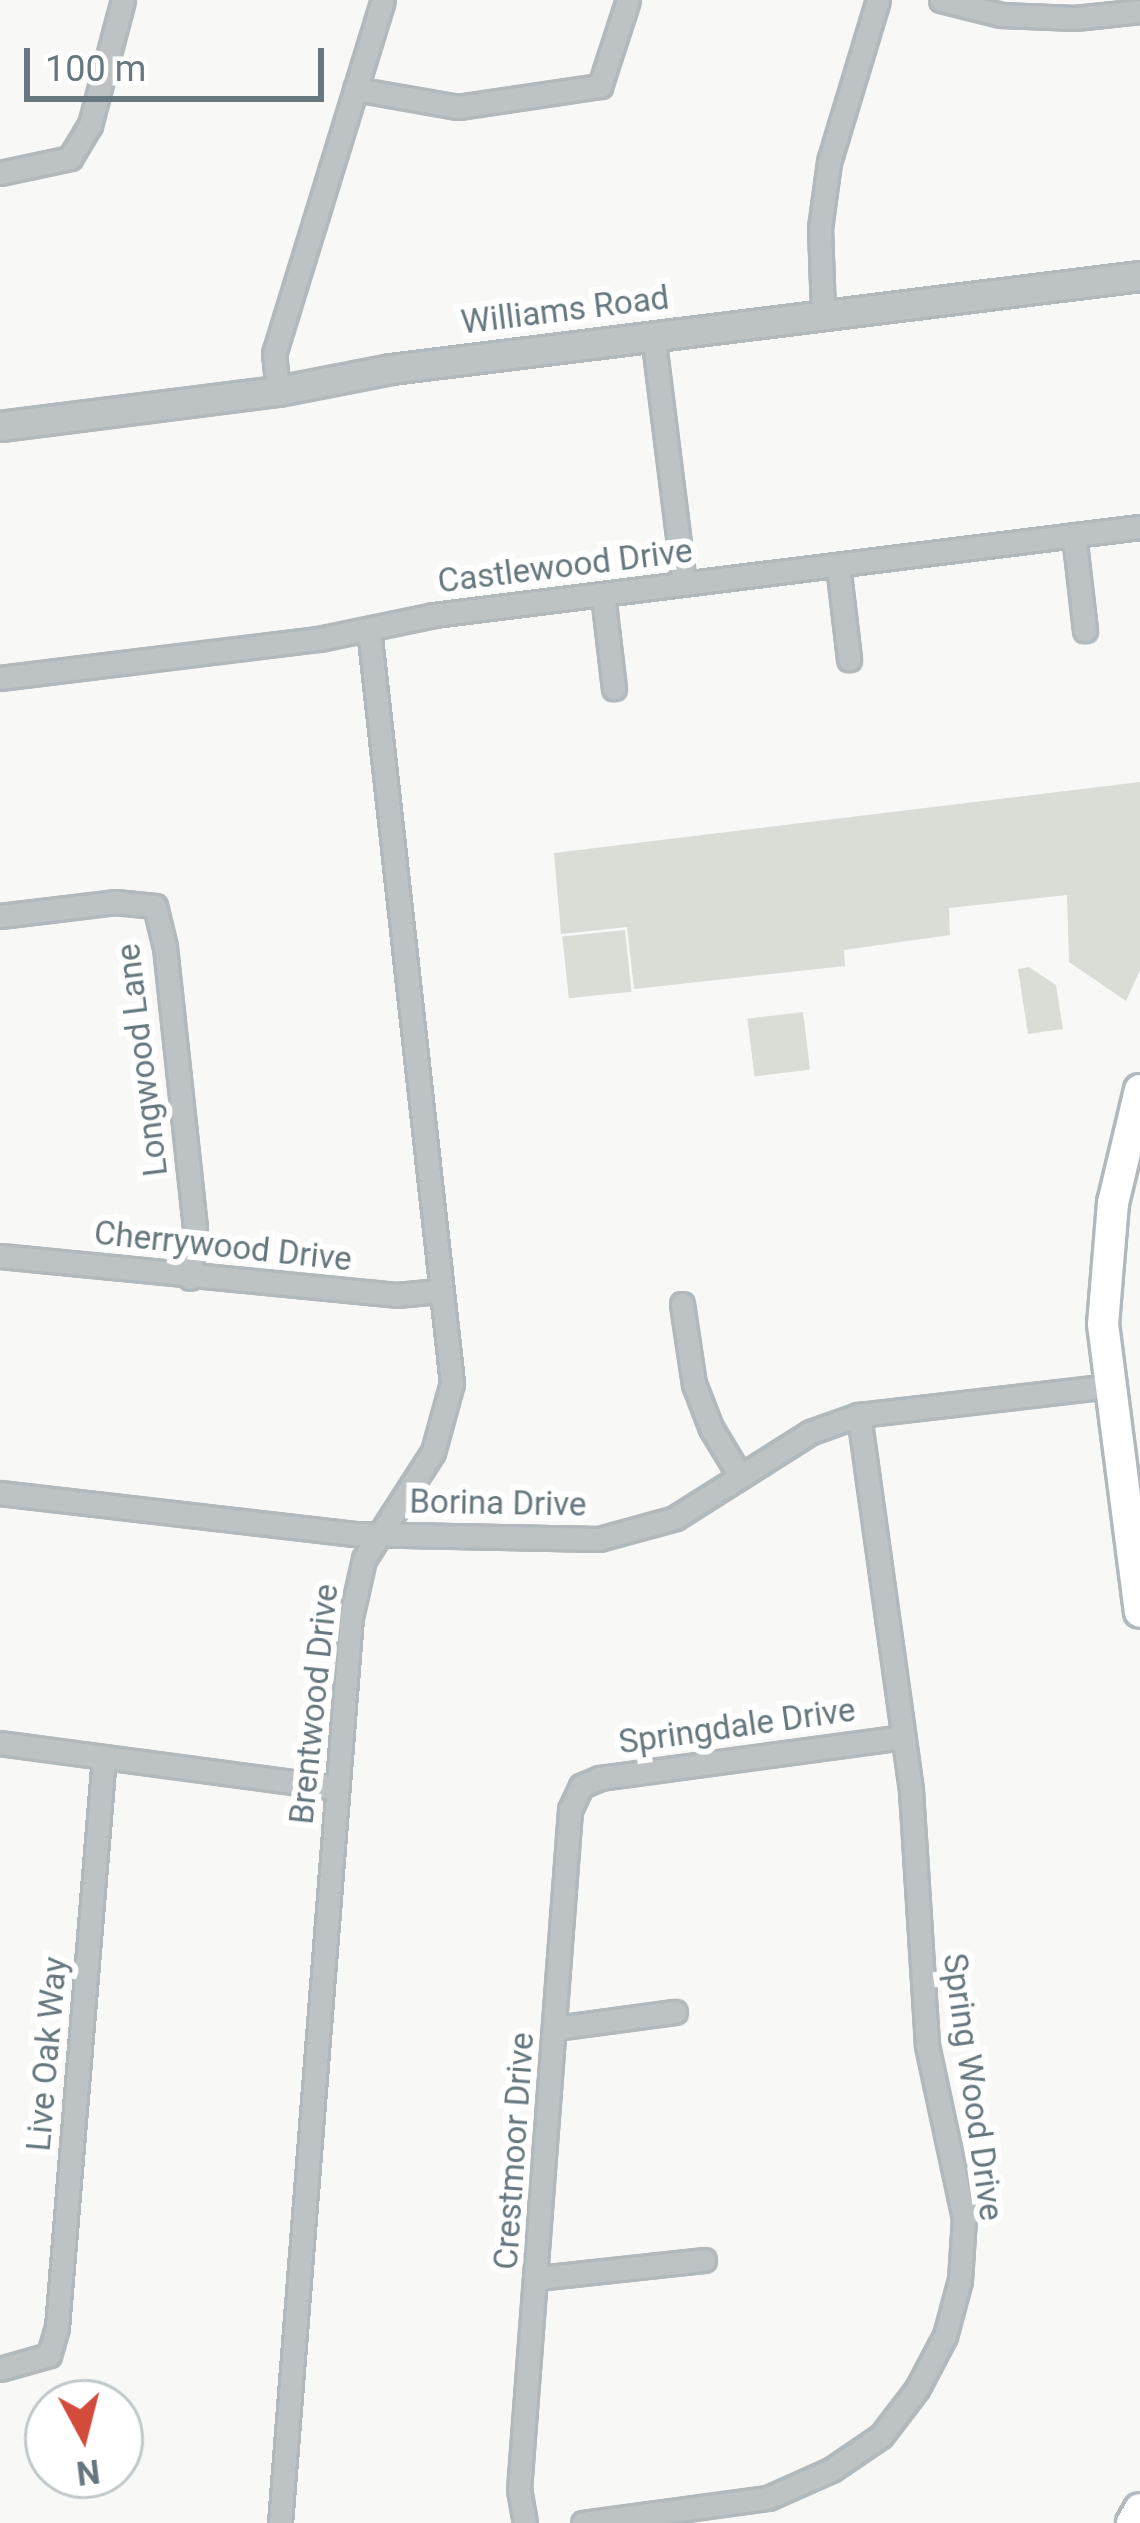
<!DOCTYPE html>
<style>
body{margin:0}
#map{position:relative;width:1140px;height:2523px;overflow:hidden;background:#f8f8f6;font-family:Roboto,sans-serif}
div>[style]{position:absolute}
.green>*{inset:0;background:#d9ddd5;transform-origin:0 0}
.roads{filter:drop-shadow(3px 0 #b2b9bc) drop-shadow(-3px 0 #b2b9bc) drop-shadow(0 3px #b2b9bc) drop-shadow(0 -3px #b2b9bc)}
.minor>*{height:21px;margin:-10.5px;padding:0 10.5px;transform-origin:10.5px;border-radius:10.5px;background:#bdc3c5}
.tertiary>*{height:27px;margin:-13.5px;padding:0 13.5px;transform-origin:13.5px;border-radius:13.5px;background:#bdc3c5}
.secondary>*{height:30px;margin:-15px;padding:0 15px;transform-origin:15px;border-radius:15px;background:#fff}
span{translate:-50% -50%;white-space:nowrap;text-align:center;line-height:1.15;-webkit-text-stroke:12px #fff;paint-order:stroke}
.street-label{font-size:33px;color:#66777e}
.north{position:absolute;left:24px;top:2379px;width:120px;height:120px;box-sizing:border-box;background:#fff;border:3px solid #c2c9cb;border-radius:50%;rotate:173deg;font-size:33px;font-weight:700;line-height:48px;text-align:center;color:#66777e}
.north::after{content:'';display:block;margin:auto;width:42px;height:54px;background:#d34b3b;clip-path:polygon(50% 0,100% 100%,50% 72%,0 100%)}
.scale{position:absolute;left:24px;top:48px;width:300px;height:54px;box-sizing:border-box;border:6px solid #66777e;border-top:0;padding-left:15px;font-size:36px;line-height:42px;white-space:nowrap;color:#66777e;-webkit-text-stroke:9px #fff;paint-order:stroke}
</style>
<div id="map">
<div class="green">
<div style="clip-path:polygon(1140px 782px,1140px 970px,1126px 1001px,1069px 962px,1067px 895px,949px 908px,950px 935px,844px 950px,845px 966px,634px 989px,627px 927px,561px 934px,554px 853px)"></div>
<div style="left:625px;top:930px;width:62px;height:63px;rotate:84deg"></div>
<div style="clip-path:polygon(1029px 967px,1056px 985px,1063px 1029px,1028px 1034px,1018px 969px)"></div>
<div style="left:803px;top:1012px;width:58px;height:56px;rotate:83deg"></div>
</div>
<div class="roads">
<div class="minor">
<div style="left:941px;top:0;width:62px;rotate:14deg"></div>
<div style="left:1001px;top:15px;width:74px;rotate:2.3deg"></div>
<div style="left:1075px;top:18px;width:65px;rotate:-6.1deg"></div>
<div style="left:355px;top:89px;width:105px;rotate:9.9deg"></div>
<div style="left:458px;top:107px;width:144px;rotate:-8.4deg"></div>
<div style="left:600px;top:86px;width:90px;rotate:-72deg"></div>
<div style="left:0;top:173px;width:72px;rotate:-12.1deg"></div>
<div style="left:70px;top:158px;width:39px;rotate:-59deg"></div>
<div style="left:90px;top:125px;width:129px;rotate:-75.2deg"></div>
<div style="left:823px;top:313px;width:85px;rotate:-92deg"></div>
<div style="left:820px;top:228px;width:67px;rotate:-82.2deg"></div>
<div style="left:829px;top:162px;width:169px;rotate:-73.2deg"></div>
<div style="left:653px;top:335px;width:250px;rotate:82.9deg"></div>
<div style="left:278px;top:391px;width:37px;rotate:-96deg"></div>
<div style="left:274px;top:354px;width:370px;rotate:-72.9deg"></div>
<div style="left:1074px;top:535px;width:96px;rotate:83.4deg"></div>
<div style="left:838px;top:565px;width:95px;rotate:83.3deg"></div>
<div style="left:603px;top:595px;width:94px;rotate:83.3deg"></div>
<div style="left:0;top:678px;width:321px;rotate:-7deg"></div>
<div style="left:319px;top:639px;width:117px;rotate:-11.8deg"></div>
<div style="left:434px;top:615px;width:711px;rotate:-7.11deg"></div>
<div style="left:0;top:916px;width:116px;rotate:-6.9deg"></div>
<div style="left:115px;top:902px;width:40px;rotate:5.7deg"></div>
<div style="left:155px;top:906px;width:42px;rotate:76.3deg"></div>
<div style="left:165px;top:947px;width:283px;rotate:83.9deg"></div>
<div style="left:195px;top:1228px;width:50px;rotate:95.7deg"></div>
<div style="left:0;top:1256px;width:398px;rotate:5.6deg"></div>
<div style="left:396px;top:1295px;width:44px;rotate:-5.2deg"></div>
<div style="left:682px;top:1304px;width:81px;rotate:81.5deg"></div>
<div style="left:694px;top:1384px;width:47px;rotate:68.9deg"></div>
<div style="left:711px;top:1428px;width:56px;rotate:58.9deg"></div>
<div style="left:0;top:1493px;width:357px;rotate:6.6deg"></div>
<div style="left:355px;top:1534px;width:244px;rotate:1.2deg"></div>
<div style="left:599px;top:1539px;width:79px;rotate:-15.4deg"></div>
<div style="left:675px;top:1518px;width:161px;rotate:-32.3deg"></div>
<div style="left:811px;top:1432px;width:51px;rotate:-19.5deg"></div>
<div style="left:859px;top:1415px;width:252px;rotate:-6.6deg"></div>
<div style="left:0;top:1743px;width:340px;rotate:7.6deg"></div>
<div style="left:556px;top:2028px;width:120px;rotate:-7.7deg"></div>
<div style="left:538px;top:2278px;width:167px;rotate:-6.2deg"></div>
<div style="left:0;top:2369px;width:51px;rotate:-15.9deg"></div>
<div style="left:49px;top:2355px;width:29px;rotate:-74deg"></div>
<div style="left:57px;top:2327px;width:572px;rotate:-85.29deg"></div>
<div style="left:280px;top:2523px;width:909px;rotate:-85.52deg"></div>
<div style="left:351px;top:1617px;width:59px;rotate:-77.4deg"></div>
<div style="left:364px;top:1559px;width:127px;rotate:-57.2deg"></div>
<div style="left:433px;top:1452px;width:72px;rotate:-74.6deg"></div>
<div style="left:452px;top:1383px;width:759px;rotate:-96.28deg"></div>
<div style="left:525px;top:2523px;width:34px;rotate:-100deg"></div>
<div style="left:519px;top:2490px;width:682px;rotate:-85.71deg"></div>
<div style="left:570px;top:1810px;width:26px;rotate:-65deg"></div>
<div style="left:581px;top:1786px;width:21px;rotate:-23deg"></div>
<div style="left:600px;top:1778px;width:306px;rotate:-7.7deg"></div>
<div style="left:583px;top:2523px;width:187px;rotate:-7.7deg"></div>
<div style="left:768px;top:2498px;width:69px;rotate:-24deg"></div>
<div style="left:831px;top:2470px;width:60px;rotate:-34.2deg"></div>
<div style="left:881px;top:2436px;width:59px;rotate:-52.5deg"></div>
<div style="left:917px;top:2389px;width:60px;rotate:-62.2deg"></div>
<div style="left:945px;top:2336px;width:58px;rotate:-75deg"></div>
<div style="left:960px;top:2280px;width:62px;rotate:-86.3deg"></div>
<div style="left:964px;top:2218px;width:177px;rotate:-102.1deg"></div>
<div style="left:927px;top:2045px;width:256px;rotate:-93.6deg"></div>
<div style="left:911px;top:1790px;width:379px;rotate:-97.9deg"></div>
</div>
<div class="tertiary">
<div style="left:0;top:426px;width:280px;rotate:-7.2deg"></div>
<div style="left:278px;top:391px;width:115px;rotate:-11deg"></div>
<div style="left:391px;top:369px;width:755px;rotate:-7.08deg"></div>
</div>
<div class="secondary">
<div style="left:1140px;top:1090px;width:116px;rotate:103.4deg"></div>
<div style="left:1113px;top:1203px;width:121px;rotate:94.7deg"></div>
<div style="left:1103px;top:1324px;width:290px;rotate:82.7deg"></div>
<div style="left:1132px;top:2523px;width:16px;rotate:-60deg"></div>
</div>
</div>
<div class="street-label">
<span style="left:565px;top:310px;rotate:-7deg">Williams Road</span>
<span style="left:565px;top:566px;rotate:-7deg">Castlewood Drive</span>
<span style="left:142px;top:1060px;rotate:-97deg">Longwood Lane</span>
<span style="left:223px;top:1246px;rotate:6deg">Cherrywood Drive</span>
<span style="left:498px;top:1503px;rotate:1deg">Borina Drive</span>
<span style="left:314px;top:1704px;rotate:-84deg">Brentwood Drive</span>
<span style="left:737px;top:1726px;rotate:-8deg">Springdale Drive</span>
<span style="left:47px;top:2054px;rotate:-85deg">Live Oak Way</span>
<span style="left:973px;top:2087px;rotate:82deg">Spring Wood Drive</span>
<span style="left:514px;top:2151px;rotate:-86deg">Crestmoor Drive</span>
</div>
<div class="north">N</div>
<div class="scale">100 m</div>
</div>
